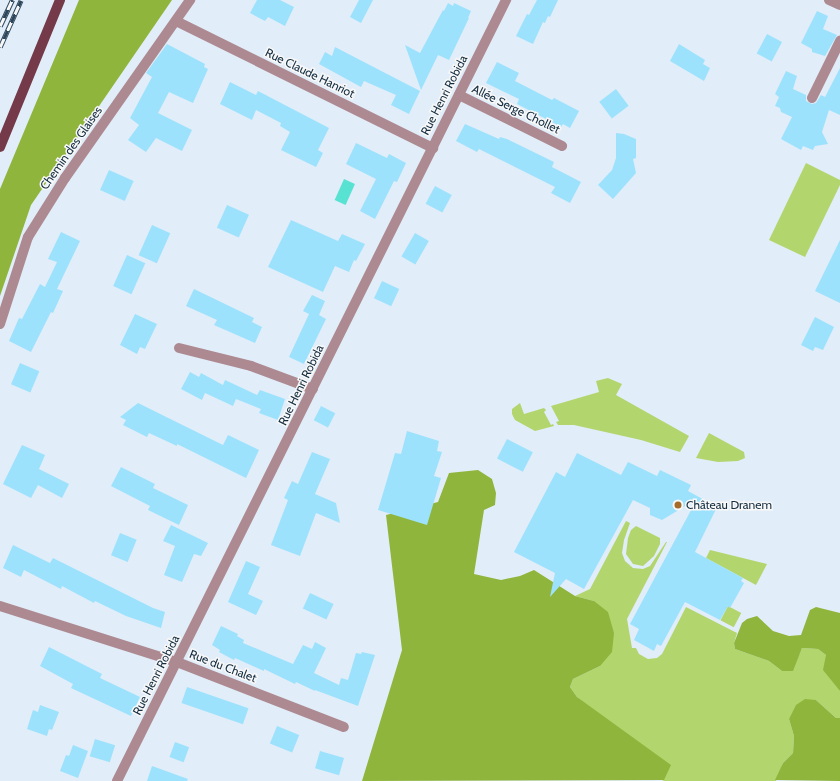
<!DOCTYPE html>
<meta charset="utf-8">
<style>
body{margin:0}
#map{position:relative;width:840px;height:781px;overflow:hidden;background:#e1edf8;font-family:Cabin,sans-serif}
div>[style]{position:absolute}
.green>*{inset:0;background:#b3d56d;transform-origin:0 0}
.forest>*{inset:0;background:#90b53c}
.water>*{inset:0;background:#58e2d2;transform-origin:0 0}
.building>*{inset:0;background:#9de2fd;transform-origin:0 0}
.street>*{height:10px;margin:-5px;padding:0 5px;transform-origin:5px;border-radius:5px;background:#ad8a91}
.primary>*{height:10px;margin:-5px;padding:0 5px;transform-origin:5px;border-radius:5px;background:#743a49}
.rail>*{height:4.5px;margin-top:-2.25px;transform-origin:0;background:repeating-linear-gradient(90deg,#f8f8f8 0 9px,#2e4659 0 18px);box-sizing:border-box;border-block:1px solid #2e4659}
.dots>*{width:11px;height:11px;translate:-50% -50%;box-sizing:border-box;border:2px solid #f8f8f8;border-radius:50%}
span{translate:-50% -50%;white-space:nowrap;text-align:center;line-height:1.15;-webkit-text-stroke:3px #f8f8f8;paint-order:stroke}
.street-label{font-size:12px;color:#132d41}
.poi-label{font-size:12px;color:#132d41}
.left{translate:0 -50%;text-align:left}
</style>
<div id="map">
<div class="green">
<div style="clip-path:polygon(806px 163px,840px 180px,840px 185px,805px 257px,769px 240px)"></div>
<div style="clip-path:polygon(608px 378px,622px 384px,616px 395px,689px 436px,680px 452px,641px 440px,574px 425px,558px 425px,556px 422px,559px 421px,551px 406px,599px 392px,596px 381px)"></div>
<div style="clip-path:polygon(520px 403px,524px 414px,544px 408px,546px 410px,544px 412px,551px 425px,553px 424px,554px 426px,535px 431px,515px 420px,512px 414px,512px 409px)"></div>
<div style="clip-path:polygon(709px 433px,744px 452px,745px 458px,738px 461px,718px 462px,696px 458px)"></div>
<div style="clip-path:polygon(626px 521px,630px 523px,624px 540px,622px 553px,625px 561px,633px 568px,643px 569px,650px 566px,666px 542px,667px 542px,627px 619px,632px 648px,636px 648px,639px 654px,648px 659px,657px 658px,662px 654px,686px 607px,737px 633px,734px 643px,735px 649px,769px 661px,782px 671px,798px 657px,802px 648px,818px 649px,826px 655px,840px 691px,840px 718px,836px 718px,816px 700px,789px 719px,794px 736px,793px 753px,783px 763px,776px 781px,662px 781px,664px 780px,577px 697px,570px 687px,573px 679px,600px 666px,594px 601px,575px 596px,590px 589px)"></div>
<div style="clip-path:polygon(636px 526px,660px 538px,660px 544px,654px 556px,643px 566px,633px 564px,626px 554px,628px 538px,631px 530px)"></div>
<div style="clip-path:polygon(710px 550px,767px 564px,756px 585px,706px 558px)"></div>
<div style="left:728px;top:606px;width:15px;height:16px;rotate:28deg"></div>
</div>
<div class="forest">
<div style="clip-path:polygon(79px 0,172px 0,31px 205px,0 296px,0 189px)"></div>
<div style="clip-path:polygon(478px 470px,492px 479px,496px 493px,495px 505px,484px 510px,474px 574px,501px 580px,520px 576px,534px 570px,575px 596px,594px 601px,608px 612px,614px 633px,612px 652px,600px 666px,573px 679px,570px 687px,577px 697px,671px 765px,664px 780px,362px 781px,402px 650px,386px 515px,438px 502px,449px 473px)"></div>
<div style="clip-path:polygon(816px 607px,840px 613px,840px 691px,823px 670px,826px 655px,818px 649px,802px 648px,793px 671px,782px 671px,769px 661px,735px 649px,734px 643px,742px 623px,747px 619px,757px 616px,773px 631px,789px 636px,801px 635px,810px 610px)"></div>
<div style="clip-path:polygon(805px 699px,816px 700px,836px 718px,840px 718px,840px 781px,775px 780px,783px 763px,793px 753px,794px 736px,789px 719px,796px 705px)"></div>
</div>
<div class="water">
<div style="left:344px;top:179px;width:12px;height:23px;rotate:24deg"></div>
</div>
<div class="building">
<div style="clip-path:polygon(257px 0,280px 0,294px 7px,285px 26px,268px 17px,265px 21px,250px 13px)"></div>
<div style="clip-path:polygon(359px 0,373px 0,361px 23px,350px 17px)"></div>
<div style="clip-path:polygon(537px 0,558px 0,550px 17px,548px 16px,545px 23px,543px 22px,533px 44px,516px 36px,527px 14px,529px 15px)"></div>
<div style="clip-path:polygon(448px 3px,453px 6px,454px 3px,471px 11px,468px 18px,469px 18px,449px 60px,438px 55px,421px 90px,405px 45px,420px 53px,443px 10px,444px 11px)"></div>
<div style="clip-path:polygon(817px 11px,828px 16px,823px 29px,837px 35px,825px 56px,812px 52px,812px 49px,801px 43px)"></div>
<div style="left:767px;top:34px;width:17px;height:22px;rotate:28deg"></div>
<div style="clip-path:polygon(167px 44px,205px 64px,204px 67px,208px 69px,193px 103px,169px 92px,158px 113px,192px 130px,182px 151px,156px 138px,146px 152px,128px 140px,139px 125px,130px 118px,152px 77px,146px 73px)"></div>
<div style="clip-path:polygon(679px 44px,705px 60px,703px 64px,710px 68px,704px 81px,670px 61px)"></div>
<div style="clip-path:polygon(335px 47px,420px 91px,409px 114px,391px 105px,396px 95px,364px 81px,361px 87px,319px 64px,325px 52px,332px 56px)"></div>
<div style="clip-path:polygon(497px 62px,519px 73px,515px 81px,552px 100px,554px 98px,579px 111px,570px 128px,563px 124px,561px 127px,550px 121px,517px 104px,519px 99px,486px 83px)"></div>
<div style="clip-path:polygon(840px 68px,840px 115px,829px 110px,822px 132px,828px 144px,815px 146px,813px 150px,803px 146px,801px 150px,781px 139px,792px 117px,781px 112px,780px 108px,775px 106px,779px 97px,775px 94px,786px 71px,797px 76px,793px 89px,806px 95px,806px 101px,812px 104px,816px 103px,821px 95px,825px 97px)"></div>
<div style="clip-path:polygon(230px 82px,256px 95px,258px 91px,329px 128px,318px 150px,323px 153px,316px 167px,281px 150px,290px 132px,280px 126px,281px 123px,256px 110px,252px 120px,220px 104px)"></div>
<div style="left:616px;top:89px;width:21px;height:21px;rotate:53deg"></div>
<div style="clip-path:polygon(465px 124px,499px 139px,500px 137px,507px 139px,554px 162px,552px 167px,581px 182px,570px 203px,551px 193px,555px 187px,479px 149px,477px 152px,456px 141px)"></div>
<div style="clip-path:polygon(616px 133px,624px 134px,636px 139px,636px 158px,633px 159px,636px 173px,613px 199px,598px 185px,612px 170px,616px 158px)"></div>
<div style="clip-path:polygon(356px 143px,387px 158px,389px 154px,406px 163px,397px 182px,394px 181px,375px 219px,360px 211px,376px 179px,346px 164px)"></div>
<div style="left:109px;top:170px;width:27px;height:22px;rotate:24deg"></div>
<div style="left:435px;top:186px;width:19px;height:20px;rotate:28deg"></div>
<div style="left:227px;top:205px;width:24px;height:25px;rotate:24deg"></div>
<div style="clip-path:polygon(291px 220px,338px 241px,342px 234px,365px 244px,356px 261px,354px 260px,349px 272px,335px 266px,323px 292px,268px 267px)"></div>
<div style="left:152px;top:225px;width:20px;height:33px;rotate:24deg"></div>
<div style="clip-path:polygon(61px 232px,80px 241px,57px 289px,63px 291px,53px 313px,51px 312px,31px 352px,9px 341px,19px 318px,22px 319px,40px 284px,45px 287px,57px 262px,48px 259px)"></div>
<div style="left:415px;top:233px;width:16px;height:27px;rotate:30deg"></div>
<div style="clip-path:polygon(840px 240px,840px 303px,815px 291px)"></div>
<div style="left:127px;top:255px;width:20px;height:34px;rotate:24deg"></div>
<div style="left:382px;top:281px;width:19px;height:19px;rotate:25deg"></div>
<div style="clip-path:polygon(194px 289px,254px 318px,252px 322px,262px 327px,255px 343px,214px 325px,217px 320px,186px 306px)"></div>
<div style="clip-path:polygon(312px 295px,325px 301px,319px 315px,326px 319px,304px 364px,289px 357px,309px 314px,303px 311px)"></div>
<div style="clip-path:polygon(135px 314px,157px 324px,145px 349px,140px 347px,137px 354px,120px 345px)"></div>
<div style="clip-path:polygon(815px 317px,834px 327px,823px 350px,815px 347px,813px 351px,801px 345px)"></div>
<div style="left:20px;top:363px;width:21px;height:23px;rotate:23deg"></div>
<div style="clip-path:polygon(190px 372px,199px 377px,201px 373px,223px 385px,225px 380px,257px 395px,260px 390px,285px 399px,278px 420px,259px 413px,261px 409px,236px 399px,233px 406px,205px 393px,202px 400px,181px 389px)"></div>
<div style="clip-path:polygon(138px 403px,223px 445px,228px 435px,259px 450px,246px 478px,177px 444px,177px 446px,149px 433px,147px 437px,123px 425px,126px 420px,120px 417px)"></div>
<div style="left:321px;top:406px;width:16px;height:16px;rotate:27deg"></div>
<div style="clip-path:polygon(407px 431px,439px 441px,437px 451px,442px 452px,434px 476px,441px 478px,427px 525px,378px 510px,395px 453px,401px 454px)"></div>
<div style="left:507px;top:439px;width:29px;height:22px;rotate:27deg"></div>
<div style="clip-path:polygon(22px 445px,45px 455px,39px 469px,69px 484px,62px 498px,38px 485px,31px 498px,3px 484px)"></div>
<div style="clip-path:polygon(312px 452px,330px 459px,315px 494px,336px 503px,340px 523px,316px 513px,300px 556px,271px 545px,288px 500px,284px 498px,292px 481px,298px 484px)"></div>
<div style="clip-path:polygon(577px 453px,621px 475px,628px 462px,657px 476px,660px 470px,691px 485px,688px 491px,717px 507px,695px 552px,743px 578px,741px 581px,744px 583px,730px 608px,728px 606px,720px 620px,685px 602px,661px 646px,657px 644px,654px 651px,634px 640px,639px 629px,630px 624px,697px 499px,662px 520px,650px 515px,650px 508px,633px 500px,584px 589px,566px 579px,550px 597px,555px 573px,514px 552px,556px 472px,565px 477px)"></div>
<div style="clip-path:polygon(121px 467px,155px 484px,153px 488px,188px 505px,179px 525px,148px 510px,150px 506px,111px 486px)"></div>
<div style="clip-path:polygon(171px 525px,208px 543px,201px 556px,194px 554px,182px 582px,164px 575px,175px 546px,163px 541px)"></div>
<div style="left:120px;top:533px;width:18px;height:24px;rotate:22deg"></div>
<div style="clip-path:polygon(13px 545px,50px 563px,53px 558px,153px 608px,165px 612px,161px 628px,126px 616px,95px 601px,94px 603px,62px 586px,61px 589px,24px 570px,21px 577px,3px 568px)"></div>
<div style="clip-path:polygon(246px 561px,260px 567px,248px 594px,263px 601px,256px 615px,228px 602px)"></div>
<div style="left:310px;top:593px;width:26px;height:17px;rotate:25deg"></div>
<div style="clip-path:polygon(221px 626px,238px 634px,237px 636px,244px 640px,243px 643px,293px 664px,303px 645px,312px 649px,315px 642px,326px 648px,314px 673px,339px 685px,341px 678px,348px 680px,356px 653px,361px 654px,362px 652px,375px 655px,358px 706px,315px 690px,315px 691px,296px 682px,295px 684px,264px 669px,264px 671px,235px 658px,234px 660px,219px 652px,220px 650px,212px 645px)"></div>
<div style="clip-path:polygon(49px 647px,102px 674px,100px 678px,140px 697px,131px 716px,71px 688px,73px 684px,40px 666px)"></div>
<div style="left:187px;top:687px;width:65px;height:17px;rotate:19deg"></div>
<div style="clip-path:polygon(40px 705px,59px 712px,52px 730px,49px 729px,47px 736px,27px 729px,33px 710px,38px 712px)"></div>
<div style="left:277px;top:726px;width:24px;height:19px;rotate:22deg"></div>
<div style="left:95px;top:739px;width:21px;height:18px;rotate:17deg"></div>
<div style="left:175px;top:742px;width:15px;height:16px;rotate:20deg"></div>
<div style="clip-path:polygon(73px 745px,88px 751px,78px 778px,60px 771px,66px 755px,69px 756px)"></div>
<div style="left:320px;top:751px;width:25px;height:18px;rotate:16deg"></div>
<div style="clip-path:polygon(152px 766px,188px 779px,187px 781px,147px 781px)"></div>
</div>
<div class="street">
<div style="left:829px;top:0;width:12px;rotate:24deg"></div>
<div style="left:176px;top:21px;width:287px;rotate:26.3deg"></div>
<div style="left:459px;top:95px;width:115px;rotate:26.3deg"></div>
<div style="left:812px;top:98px;width:64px;rotate:-63.8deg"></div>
<div style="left:0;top:324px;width:91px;rotate:-72.2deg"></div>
<div style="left:28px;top:237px;width:70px;rotate:-57.9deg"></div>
<div style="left:65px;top:178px;width:218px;rotate:-54.9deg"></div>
<div style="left:179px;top:348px;width:74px;rotate:14deg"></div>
<div style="left:251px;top:366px;width:66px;rotate:20.4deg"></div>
<div style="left:0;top:606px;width:186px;rotate:17.6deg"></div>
<div style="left:177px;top:662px;width:179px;rotate:21.3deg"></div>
<div style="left:117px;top:781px;width:873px;rotate:-63.52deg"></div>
</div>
<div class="primary">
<div style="left:0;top:147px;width:159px;rotate:-67.8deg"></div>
</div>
<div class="rail">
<div style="left:0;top:26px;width:29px;rotate:-65deg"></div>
<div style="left:0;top:47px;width:51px;rotate:-65.9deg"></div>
</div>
<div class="dots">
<div style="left:678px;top:505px;background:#a56b2b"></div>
</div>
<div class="street-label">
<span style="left:310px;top:73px;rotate:26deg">Rue Claude Hanriot</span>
<span style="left:444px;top:95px;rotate:-63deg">Rue Henri Robida</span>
<span style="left:516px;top:109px;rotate:26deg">Allée Serge Chollet</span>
<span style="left:71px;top:148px;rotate:-55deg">Chemin des Glaises</span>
<span style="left:301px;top:385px;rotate:-64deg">Rue Henri Robida</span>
<span style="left:223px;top:666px;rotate:21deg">Rue du Chalet</span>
<span style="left:156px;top:675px;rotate:-63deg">Rue Henri Robida</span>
</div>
<div class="poi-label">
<span class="left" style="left:686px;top:505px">Château Dranem</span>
</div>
</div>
